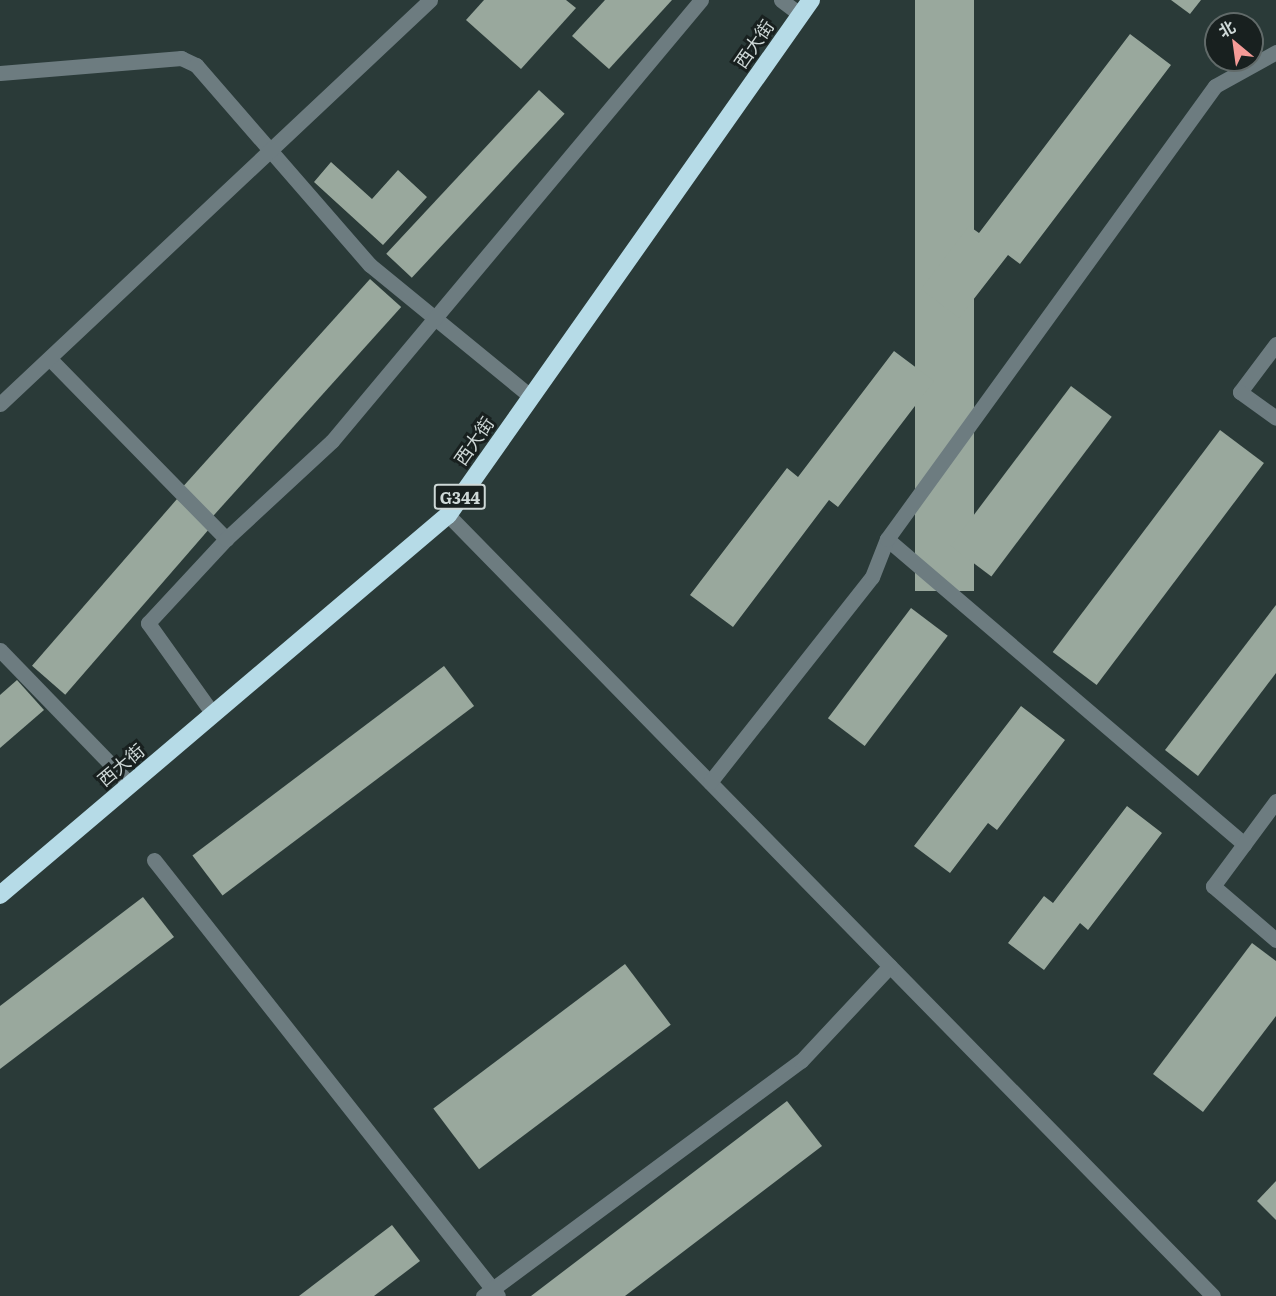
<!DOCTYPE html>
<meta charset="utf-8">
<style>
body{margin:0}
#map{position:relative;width:1276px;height:1296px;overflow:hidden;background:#2a3a38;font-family:Literata,"Noto Sans SC",serif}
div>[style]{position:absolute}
.building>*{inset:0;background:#99a89d;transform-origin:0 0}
.minor>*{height:15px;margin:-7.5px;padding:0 7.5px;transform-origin:7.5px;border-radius:7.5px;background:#6d7c80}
.highway>*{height:18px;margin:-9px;padding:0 9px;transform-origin:9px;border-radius:9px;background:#b6dbe7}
span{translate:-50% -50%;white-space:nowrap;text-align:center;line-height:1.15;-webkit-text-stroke:6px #18201f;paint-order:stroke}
.shield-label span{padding:2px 4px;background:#18201f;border:2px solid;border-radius:4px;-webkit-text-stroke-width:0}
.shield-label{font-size:16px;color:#ced8d7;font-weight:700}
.street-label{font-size:18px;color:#ced8d7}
.north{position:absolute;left:1204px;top:12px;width:60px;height:60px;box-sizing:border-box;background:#18201f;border:2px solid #616a69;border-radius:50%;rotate:331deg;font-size:16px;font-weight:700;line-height:24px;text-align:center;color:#ced8d7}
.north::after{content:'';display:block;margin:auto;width:21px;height:27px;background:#f59b97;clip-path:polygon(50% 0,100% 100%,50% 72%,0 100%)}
</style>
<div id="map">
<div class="building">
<div style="clip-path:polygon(484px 0,566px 0,576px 8px,521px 69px,466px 20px)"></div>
<div style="clip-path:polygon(605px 0,672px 0,609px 69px,572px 36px)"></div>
<div style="left:915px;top:0;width:59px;height:591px"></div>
<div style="clip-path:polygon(1171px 0,1201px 0,1190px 14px)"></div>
<div style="clip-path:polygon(1130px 34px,1171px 65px,1020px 264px,1008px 255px,959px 318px,921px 289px,969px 226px,979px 233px)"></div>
<div style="left:539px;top:90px;width:35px;height:224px;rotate:43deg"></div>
<div style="clip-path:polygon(331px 162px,372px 199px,398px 170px,427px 197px,383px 245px,314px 182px)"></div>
<div style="left:370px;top:279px;width:42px;height:283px;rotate:42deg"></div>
<div style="clip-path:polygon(894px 351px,934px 381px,838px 507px,829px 500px,733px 627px,690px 595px,787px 468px,798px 477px)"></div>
<div style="left:1071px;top:386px;width:51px;height:200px;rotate:37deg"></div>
<div style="left:1220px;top:430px;width:55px;height:278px;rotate:37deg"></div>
<div style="left:177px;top:499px;width:44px;height:221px;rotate:41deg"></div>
<div style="clip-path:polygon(1276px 605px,1276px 673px,1198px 776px,1165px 750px)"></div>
<div style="left:911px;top:608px;width:46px;height:138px;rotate:37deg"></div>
<div style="left:444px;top:666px;width:50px;height:315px;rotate:53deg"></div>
<div style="clip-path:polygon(17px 680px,44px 710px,0 748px,0 695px)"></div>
<div style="clip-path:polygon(1021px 706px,1065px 740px,997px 830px,988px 823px,950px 873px,914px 846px)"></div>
<div style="clip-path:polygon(1127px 806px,1162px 833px,1088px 930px,1080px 923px,1044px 970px,1008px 943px,1044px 896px,1053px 903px)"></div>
<div style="clip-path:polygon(143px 897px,174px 937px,0 1069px,0 1006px)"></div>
<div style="clip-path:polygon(1252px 943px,1276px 961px,1276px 1016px,1203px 1112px,1153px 1074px)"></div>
<div style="left:625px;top:964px;width:76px;height:240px;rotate:53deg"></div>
<div style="clip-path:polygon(787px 1101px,822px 1146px,625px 1296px,531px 1296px)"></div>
<div style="clip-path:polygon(1276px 1181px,1276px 1220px,1257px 1201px)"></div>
<div style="clip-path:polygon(392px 1225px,420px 1261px,374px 1296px,299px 1296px)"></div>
</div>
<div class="minor">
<div style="left:781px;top:0;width:25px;rotate:37deg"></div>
<div style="left:0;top:73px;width:182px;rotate:-4.7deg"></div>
<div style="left:181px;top:58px;width:17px;rotate:25deg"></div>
<div style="left:196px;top:65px;width:265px;rotate:49deg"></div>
<div style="left:370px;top:265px;width:208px;rotate:39.3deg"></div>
<div style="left:1276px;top:344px;width:60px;rotate:126.9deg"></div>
<div style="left:1240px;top:392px;width:44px;rotate:35.8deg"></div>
<div style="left:50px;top:359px;width:252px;rotate:45.6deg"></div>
<div style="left:0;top:404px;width:590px;rotate:-43.21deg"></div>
<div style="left:448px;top:515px;width:1093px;rotate:45.59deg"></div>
<div style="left:887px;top:539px;width:470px;rotate:40.5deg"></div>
<div style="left:0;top:650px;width:187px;rotate:45.9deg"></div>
<div style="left:213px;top:714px;width:112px;rotate:-125.5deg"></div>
<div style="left:148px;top:623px;width:115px;rotate:-47.1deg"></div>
<div style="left:226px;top:539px;width:144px;rotate:-42.8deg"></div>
<div style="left:332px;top:441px;width:575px;rotate:-50.08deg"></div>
<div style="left:710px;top:782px;width:261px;rotate:-51.7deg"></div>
<div style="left:872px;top:577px;width:41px;rotate:-68.5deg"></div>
<div style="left:887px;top:539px;width:559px;rotate:-54.09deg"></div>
<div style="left:1215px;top:86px;width:70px;rotate:-29.1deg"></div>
<div style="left:1276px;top:801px;width:106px;rotate:126.5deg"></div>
<div style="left:1213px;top:886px;width:83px;rotate:40.6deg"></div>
<div style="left:154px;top:860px;width:555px;rotate:51.73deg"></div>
<div style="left:483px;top:1296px;width:395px;rotate:-36.5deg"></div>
<div style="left:801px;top:1061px;width:130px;rotate:-46.9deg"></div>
</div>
<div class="highway">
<div style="left:0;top:895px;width:587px;rotate:-40.31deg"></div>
<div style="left:448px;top:515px;width:630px;rotate:-54.82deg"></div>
</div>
<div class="shield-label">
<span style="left:460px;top:497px">G344</span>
</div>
<div class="street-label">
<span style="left:754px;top:44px;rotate:-55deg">西大街</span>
<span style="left:474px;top:441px;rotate:-55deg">西大街</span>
<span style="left:121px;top:765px;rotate:-40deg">西大街</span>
</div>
<div class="north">北</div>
</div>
